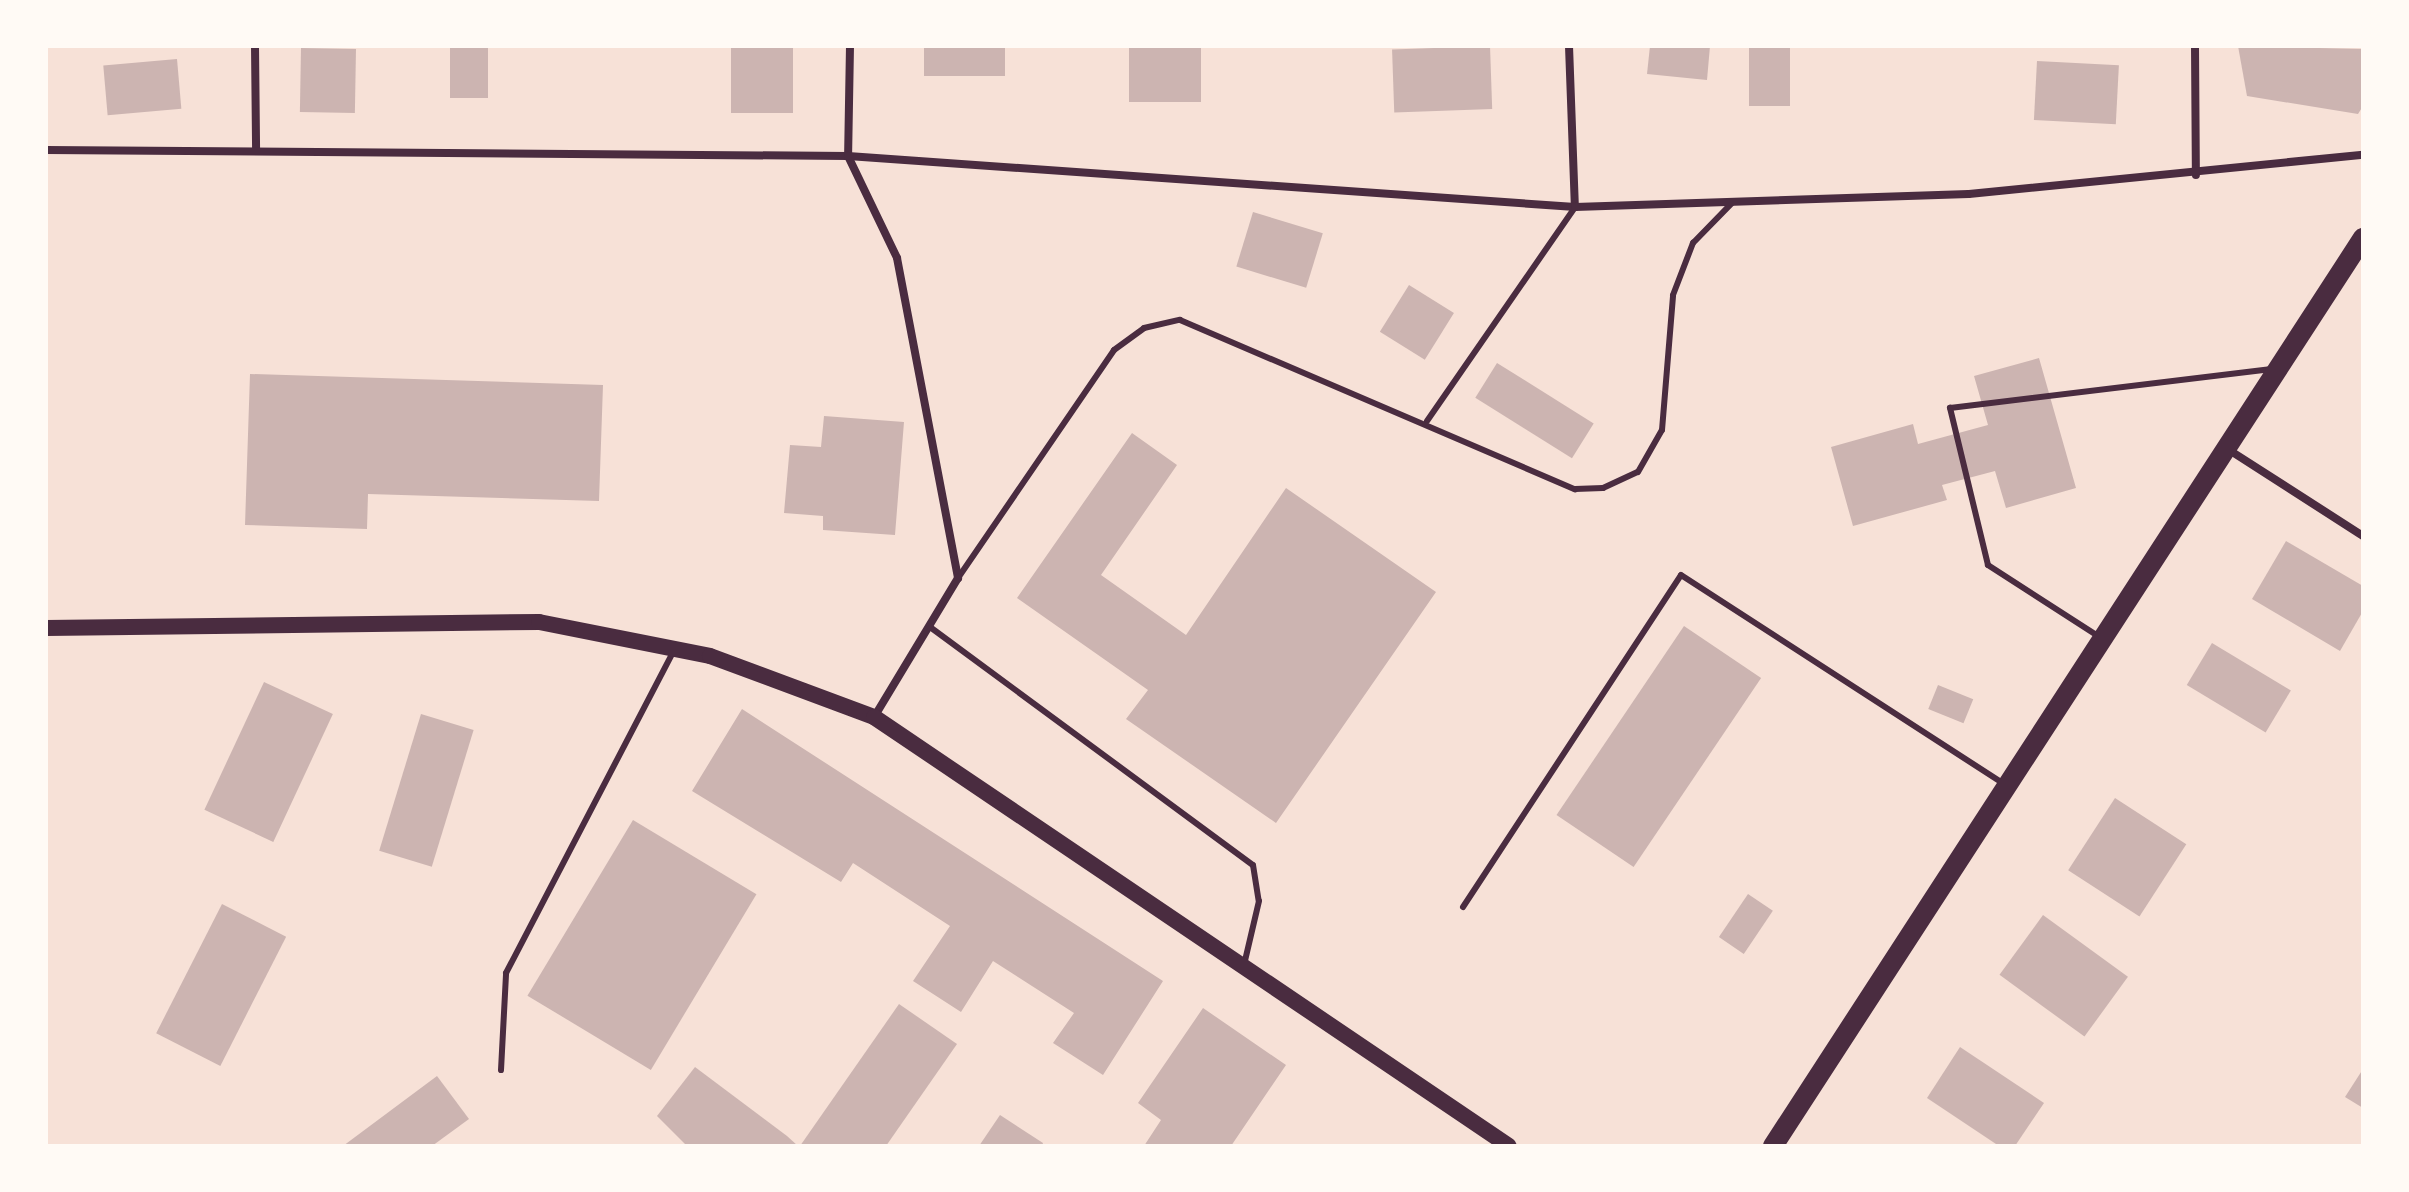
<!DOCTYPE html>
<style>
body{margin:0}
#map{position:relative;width:2409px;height:1192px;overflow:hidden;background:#f7e1d7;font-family:"Fira Sans Condensed",sans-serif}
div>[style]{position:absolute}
.building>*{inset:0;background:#ccb4b1;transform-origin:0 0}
.service>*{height:6px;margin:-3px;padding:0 3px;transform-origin:3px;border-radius:3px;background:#4a2c40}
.minor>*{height:8px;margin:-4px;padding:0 4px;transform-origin:4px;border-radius:4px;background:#4a2c40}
.secondary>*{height:16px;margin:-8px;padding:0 8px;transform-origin:8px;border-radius:8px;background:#4a2c40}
.primary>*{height:20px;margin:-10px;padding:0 10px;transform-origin:10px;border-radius:10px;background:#4a2c40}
span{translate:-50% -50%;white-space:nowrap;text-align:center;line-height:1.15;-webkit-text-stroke:8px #fffaf5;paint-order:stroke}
.frame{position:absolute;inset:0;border:48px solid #fffaf5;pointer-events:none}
</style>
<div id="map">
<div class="building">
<div style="left:450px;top:46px;width:38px;height:52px"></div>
<div style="left:731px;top:46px;width:62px;height:67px"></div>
<div style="left:924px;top:46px;width:81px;height:30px"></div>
<div style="left:1129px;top:46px;width:72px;height:56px"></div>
<div style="left:1490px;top:46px;width:63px;height:98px;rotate:88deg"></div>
<div style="clip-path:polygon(1650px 46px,1710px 46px,1707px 80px,1647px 74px)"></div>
<div style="left:1749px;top:46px;width:41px;height:60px"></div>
<div style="clip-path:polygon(2238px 46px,2363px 49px,2363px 106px,2358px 114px,2247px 96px)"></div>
<div style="left:301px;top:48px;width:55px;height:64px;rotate:1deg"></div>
<div style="left:177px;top:59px;width:50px;height:74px;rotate:85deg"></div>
<div style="left:2037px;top:61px;width:82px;height:59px;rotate:3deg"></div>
<div style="left:1253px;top:212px;width:73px;height:57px;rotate:17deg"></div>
<div style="left:1409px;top:285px;width:53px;height:55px;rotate:32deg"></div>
<div style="clip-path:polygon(2039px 358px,2076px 488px,2006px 508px,1995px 471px,1942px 485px,1947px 500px,1853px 526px,1831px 447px,1913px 424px,1918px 444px,1988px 425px,1974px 376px)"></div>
<div style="left:1497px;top:363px;width:114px;height:41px;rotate:32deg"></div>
<div style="clip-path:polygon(250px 374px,603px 385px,599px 501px,368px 494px,367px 529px,245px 525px)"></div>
<div style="clip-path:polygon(824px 416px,904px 422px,895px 535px,823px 530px,823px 516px,784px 513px,790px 445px,821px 447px)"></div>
<div style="clip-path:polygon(1132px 433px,1177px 465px,1101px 575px,1186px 635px,1286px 488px,1436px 592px,1276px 823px,1126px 719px,1148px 690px,1017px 598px)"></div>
<div style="clip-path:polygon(2286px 541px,2363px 586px,2363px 611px,2340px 651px,2252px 599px)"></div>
<div style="left:1684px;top:626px;width:93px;height:228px;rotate:34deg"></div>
<div style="left:2212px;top:643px;width:92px;height:49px;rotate:31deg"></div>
<div style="left:264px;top:682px;width:76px;height:141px;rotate:25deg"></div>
<div style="left:1938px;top:685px;width:38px;height:26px;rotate:22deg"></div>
<div style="clip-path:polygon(742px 709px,1163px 981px,1103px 1075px,1053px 1043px,1074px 1013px,993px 961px,961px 1012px,913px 981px,950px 926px,853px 863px,841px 882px,692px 791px)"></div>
<div style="left:421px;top:714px;width:55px;height:143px;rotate:17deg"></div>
<div style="left:2115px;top:798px;width:85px;height:86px;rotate:33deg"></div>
<div style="left:633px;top:820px;width:144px;height:205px;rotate:31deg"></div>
<div style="left:1748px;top:894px;width:30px;height:52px;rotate:34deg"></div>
<div style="left:222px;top:904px;width:72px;height:145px;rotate:27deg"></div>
<div style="left:2043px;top:915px;width:105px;height:74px;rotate:36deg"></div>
<div style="clip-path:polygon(899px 1004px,957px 1044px,886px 1146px,800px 1146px)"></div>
<div style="clip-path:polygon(1203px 1008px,1286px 1065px,1231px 1146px,1144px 1146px,1161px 1120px,1138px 1103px)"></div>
<div style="clip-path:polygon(1960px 1047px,2044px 1103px,2015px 1146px,1999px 1146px,1927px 1098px)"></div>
<div style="clip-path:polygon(695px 1067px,787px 1136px,798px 1146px,687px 1146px,657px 1116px)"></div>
<div style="clip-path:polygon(2363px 1069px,2363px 1108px,2345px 1097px)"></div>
<div style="clip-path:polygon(437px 1076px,469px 1119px,432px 1146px,343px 1146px)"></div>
<div style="clip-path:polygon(1000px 1115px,1043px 1143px,1042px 1146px,979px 1146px)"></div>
</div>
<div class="service">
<div style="left:1427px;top:421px;width:260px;rotate:-55.3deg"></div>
<div style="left:958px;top:578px;width:276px;rotate:-55.6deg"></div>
<div style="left:1114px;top:350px;width:37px;rotate:-36deg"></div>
<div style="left:1144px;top:328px;width:37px;rotate:-13deg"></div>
<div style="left:1180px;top:320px;width:430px;rotate:23.2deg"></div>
<div style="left:1575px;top:489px;width:28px;rotate:-2deg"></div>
<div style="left:1603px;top:488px;width:38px;rotate:-25deg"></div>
<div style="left:1638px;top:472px;width:48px;rotate:-60.3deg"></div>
<div style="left:1662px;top:430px;width:135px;rotate:-85.3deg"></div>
<div style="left:1673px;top:295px;width:56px;rotate:-69deg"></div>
<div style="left:1693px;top:243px;width:57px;rotate:-45.7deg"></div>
<div style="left:930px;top:627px;width:401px;rotate:36.4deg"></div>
<div style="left:1253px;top:865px;width:36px;rotate:81deg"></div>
<div style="left:1259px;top:901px;width:66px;rotate:103.2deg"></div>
<div style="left:2098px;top:636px;width:131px;rotate:-147.2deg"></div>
<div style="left:1988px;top:565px;width:162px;rotate:-103.6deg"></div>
<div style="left:1950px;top:408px;width:324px;rotate:-6.9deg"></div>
<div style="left:1463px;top:907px;width:397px;rotate:-56.7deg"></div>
<div style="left:1681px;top:575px;width:383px;rotate:32.9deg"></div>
<div style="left:501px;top:1070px;width:97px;rotate:-87deg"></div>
<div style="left:506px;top:973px;width:364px;rotate:-62.5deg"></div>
</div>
<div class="minor">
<div style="left:255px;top:46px;width:103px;rotate:89.4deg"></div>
<div style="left:850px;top:46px;width:110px;rotate:91deg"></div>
<div style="left:848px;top:156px;width:113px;rotate:64.3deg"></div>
<div style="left:897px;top:258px;width:326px;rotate:79.2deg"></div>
<div style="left:958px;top:578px;width:162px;rotate:121.1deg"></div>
<div style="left:1569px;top:46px;width:161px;rotate:87.9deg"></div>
<div style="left:2195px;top:46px;width:129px;rotate:89.6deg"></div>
<div style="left:46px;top:150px;width:802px;rotate:0.43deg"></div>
<div style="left:848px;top:156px;width:729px;rotate:4.01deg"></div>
<div style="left:1575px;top:207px;width:394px;rotate:-1.9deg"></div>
<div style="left:1969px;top:194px;width:396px;rotate:-5.7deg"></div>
<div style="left:2226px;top:448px;width:163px;rotate:32.7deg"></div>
</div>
<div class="secondary">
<div style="left:46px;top:628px;width:493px;rotate:-0.7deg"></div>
<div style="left:539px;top:622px;width:174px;rotate:11.2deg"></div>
<div style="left:710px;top:656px;width:175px;rotate:20.4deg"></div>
<div style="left:874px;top:717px;width:766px;rotate:34.04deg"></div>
</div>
<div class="primary">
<div style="left:1773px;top:1146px;width:1083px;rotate:-56.99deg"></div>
</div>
<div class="frame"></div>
</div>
